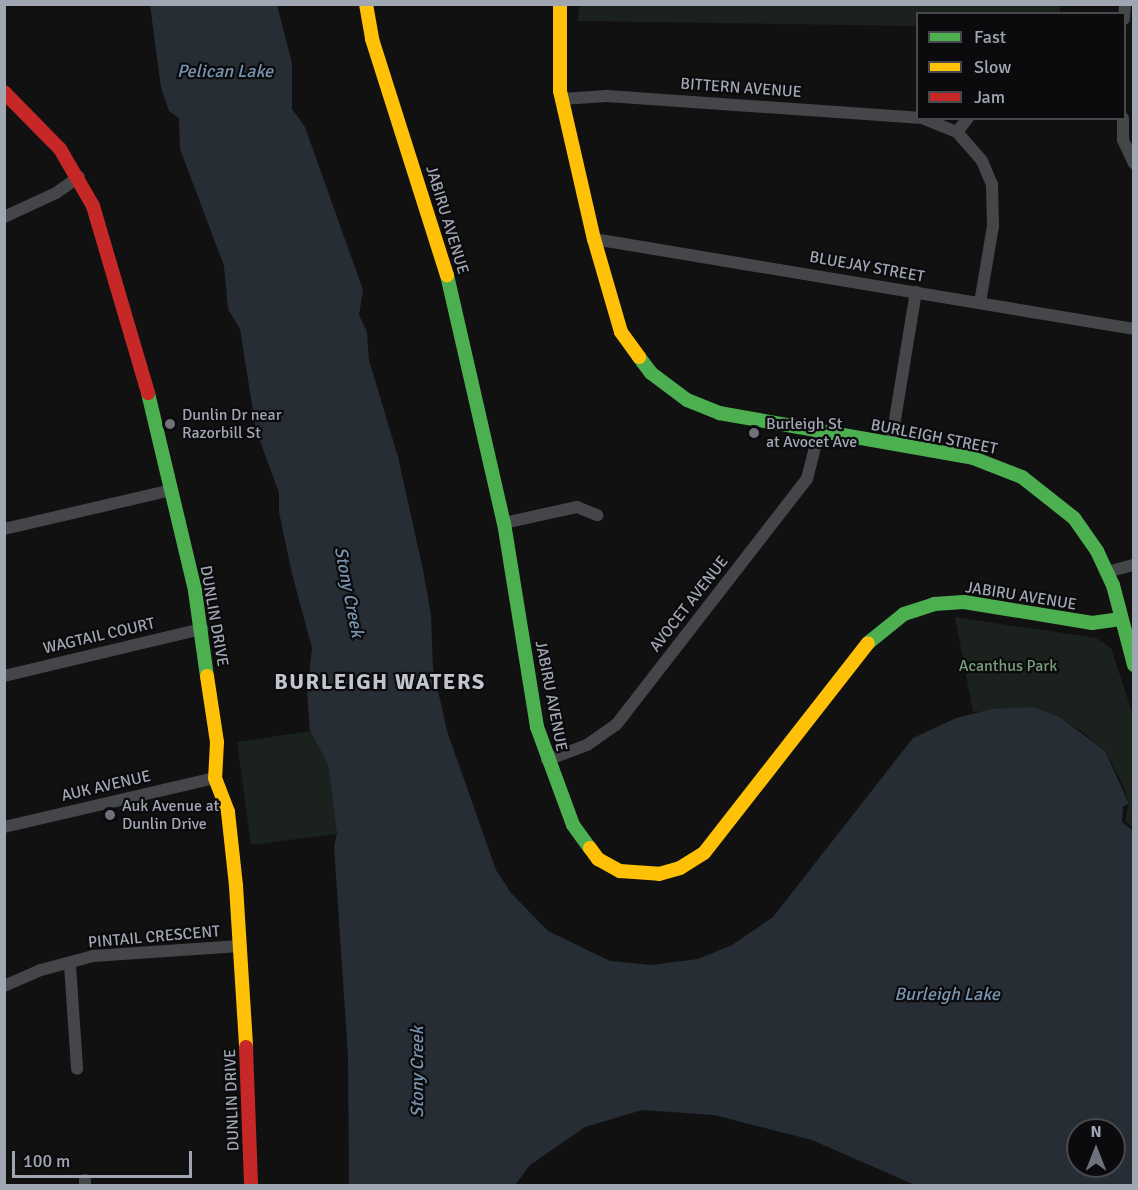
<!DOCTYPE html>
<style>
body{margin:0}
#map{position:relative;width:1138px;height:1190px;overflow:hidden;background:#111;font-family:Signika,sans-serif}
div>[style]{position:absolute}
.green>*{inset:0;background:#1b211c}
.water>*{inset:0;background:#272d34}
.street>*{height:12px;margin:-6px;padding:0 6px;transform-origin:6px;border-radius:6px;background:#45464a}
.fast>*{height:14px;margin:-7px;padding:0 7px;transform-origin:7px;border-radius:7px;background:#4caf50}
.slow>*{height:14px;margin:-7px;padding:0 7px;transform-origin:7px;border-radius:7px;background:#ffc107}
.jam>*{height:14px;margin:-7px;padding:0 7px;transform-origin:7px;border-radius:7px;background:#c62828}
.dots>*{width:16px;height:16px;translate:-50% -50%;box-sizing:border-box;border:3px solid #0b0b0d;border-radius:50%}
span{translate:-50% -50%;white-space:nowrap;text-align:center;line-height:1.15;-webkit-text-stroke:4.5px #0b0b0d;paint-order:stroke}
.street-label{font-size:16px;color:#a1a6b3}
.poi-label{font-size:16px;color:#a1a6b3}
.left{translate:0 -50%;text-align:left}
.park-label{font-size:16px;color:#789e7b}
.water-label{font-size:18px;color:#7793af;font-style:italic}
.district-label{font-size:22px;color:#c2c5cf;font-weight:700;letter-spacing:1.5px}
.frame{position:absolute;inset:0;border:6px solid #a1a6b3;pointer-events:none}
.legend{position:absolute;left:916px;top:12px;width:210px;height:108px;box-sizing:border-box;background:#0b0b0d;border:2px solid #47494f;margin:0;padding:8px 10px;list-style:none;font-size:18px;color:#a1a6b3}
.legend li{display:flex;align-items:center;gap:12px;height:30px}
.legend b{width:30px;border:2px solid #47494f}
.north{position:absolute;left:1066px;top:1118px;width:60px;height:60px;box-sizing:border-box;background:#0b0b0d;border:2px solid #47494f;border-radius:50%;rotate:0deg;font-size:16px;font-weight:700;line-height:24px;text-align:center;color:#a1a6b3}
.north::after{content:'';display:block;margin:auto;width:21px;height:27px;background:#6f727a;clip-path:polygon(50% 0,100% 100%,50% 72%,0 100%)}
.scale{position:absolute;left:12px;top:1151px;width:180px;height:27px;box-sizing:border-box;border:3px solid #a1a6b3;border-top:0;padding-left:8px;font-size:18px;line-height:21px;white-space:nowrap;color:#a1a6b3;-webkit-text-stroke:4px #0b0b0d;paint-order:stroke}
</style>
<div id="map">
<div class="green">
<div style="clip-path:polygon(579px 4px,1060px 4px,1060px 13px,918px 14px,917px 26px,578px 21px)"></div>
<div style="clip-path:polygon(955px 617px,1096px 638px,1111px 648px,1133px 715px,1133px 828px,1125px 820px,1129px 804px,1123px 785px,1105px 751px,1081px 731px,1060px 717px,1033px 707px,973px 712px)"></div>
<div style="clip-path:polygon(310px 731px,328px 764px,337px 834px,251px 845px,237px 742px)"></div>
</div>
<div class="water">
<div style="clip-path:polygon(evenodd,150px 5px,277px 5px,292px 63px,292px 109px,305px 127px,363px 290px,359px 315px,367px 332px,369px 360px,398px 457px,423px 570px,431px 615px,433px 668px,447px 731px,496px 870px,511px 893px,548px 931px,610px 961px,651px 965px,698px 959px,732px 945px,773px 917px,913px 738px,956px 718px,992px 709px,1033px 707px,1060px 717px,1105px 751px,1129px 804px,1123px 806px,1122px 822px,1133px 831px,1133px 1185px,915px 1185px,812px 1140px,714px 1115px,642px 1110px,585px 1127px,530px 1165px,515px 1185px,349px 1185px,348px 1056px,334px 846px,337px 834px,328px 764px,310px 731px,307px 692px,312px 648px,292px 574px,279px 512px,279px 493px,256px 430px,240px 329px,228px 309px,224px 266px,180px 149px,179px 118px,169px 111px,161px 88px,150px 5px,1078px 1130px,1114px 1130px,1114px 1166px,1078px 1166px,1078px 1130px)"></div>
</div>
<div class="street">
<div style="left:1124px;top:19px;width:15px;rotate:-86deg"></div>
<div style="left:561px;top:99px;width:46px;rotate:-3.7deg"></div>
<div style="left:607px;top:96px;width:312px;rotate:4deg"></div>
<div style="left:922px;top:118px;width:38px;rotate:22deg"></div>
<div style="left:957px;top:132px;width:38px;rotate:49deg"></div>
<div style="left:982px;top:161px;width:25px;rotate:67deg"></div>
<div style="left:992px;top:184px;width:42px;rotate:88.6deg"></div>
<div style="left:993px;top:226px;width:78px;rotate:99.6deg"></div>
<div style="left:1123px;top:118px;width:22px;rotate:90deg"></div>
<div style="left:1123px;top:140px;width:26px;rotate:65deg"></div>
<div style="left:957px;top:132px;width:18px;rotate:-52deg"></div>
<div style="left:4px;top:217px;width:57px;rotate:-24.8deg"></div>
<div style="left:56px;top:193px;width:28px;rotate:-35deg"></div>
<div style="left:594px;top:239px;width:547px;rotate:9.46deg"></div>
<div style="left:891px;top:444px;width:154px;rotate:-80.7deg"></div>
<div style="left:504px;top:523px;width:75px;rotate:-12.4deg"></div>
<div style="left:577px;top:507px;width:22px;rotate:22deg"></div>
<div style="left:4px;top:529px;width:172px;rotate:-13.1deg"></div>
<div style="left:1107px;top:572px;width:28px;rotate:-15deg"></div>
<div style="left:4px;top:676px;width:204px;rotate:-13.4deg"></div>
<div style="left:547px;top:760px;width:43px;rotate:-20.6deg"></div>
<div style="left:587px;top:745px;width:35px;rotate:-35deg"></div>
<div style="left:616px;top:725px;width:311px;rotate:-52.2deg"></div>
<div style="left:807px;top:479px;width:49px;rotate:-75.7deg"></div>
<div style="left:4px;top:827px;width:217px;rotate:-13.1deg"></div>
<div style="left:70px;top:965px;width:104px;rotate:86.1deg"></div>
<div style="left:4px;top:986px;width:40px;rotate:-23.4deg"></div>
<div style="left:41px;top:970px;width:54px;rotate:-15.1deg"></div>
<div style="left:93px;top:956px;width:147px;rotate:-3.9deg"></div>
<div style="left:85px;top:1186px;width:6px;rotate:-90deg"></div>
</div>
<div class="fast">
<div style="left:447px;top:275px;width:254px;rotate:77.1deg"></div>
<div style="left:504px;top:523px;width:207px;rotate:80.8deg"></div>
<div style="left:537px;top:727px;width:104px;rotate:69.8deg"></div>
<div style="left:573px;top:825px;width:29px;rotate:54deg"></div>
<div style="left:639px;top:357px;width:20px;rotate:53deg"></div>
<div style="left:651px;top:373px;width:45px;rotate:36.9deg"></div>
<div style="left:687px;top:400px;width:35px;rotate:22deg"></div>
<div style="left:719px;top:413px;width:258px;rotate:10deg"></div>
<div style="left:973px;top:458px;width:53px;rotate:21.2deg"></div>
<div style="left:1022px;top:477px;width:66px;rotate:38.3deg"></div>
<div style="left:1074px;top:518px;width:40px;rotate:55.1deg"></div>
<div style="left:1097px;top:551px;width:38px;rotate:65deg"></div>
<div style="left:1113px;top:585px;width:83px;rotate:75.3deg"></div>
<div style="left:148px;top:393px;width:204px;rotate:76.6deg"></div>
<div style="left:195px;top:591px;width:86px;rotate:82deg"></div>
<div style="left:868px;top:643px;width:46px;rotate:-38.9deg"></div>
<div style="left:904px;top:614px;width:32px;rotate:-18deg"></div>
<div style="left:934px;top:604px;width:30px;rotate:-4deg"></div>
<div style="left:964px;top:602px;width:130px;rotate:9.3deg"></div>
<div style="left:1092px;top:623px;width:29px;rotate:-8deg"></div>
</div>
<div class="slow">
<div style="left:366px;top:4px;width:36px;rotate:80deg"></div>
<div style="left:372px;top:39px;width:248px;rotate:72.4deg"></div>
<div style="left:560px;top:4px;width:87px;rotate:90deg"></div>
<div style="left:560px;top:91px;width:152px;rotate:77.1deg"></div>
<div style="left:594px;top:239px;width:97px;rotate:73.8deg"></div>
<div style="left:621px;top:332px;width:31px;rotate:54deg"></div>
<div style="left:207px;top:676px;width:67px;rotate:81.4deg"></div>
<div style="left:217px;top:742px;width:36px;rotate:93deg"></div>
<div style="left:215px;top:778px;width:36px;rotate:69deg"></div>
<div style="left:228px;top:812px;width:74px;rotate:83.8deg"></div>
<div style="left:236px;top:886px;width:161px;rotate:86.4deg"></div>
<div style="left:590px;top:848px;width:14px;rotate:54deg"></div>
<div style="left:598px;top:859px;width:25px;rotate:29deg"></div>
<div style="left:620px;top:871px;width:39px;rotate:4deg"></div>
<div style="left:659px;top:874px;width:22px;rotate:-16deg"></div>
<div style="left:680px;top:868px;width:28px;rotate:-32deg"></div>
<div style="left:704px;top:853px;width:266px;rotate:-52deg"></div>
</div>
<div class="jam">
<div style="left:4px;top:92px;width:80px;rotate:45.5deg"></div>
<div style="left:60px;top:149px;width:66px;rotate:59.9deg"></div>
<div style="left:93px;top:206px;width:195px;rotate:73.6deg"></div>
<div style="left:246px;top:1047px;width:139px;rotate:87.9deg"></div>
</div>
<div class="dots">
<div style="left:170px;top:424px;background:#6f727a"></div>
<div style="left:754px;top:433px;background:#6f727a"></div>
<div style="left:110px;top:815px;background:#6f727a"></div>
</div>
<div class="street-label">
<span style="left:741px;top:88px;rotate:4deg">BITTERN AVENUE</span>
<span style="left:447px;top:220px;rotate:73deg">JABIRU AVENUE</span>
<span style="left:867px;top:267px;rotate:10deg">BLUEJAY STREET</span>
<span style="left:934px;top:437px;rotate:11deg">BURLEIGH STREET</span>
<span style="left:1021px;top:596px;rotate:9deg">JABIRU AVENUE</span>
<span style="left:689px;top:604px;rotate:-52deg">AVOCET AVENUE</span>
<span style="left:214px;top:616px;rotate:80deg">DUNLIN DRIVE</span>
<span style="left:99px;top:636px;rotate:-13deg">WAGTAIL COURT</span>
<span style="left:551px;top:696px;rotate:79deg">JABIRU AVENUE</span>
<span style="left:106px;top:786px;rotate:-13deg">AUK AVENUE</span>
<span style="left:154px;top:937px;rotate:-5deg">PINTAIL CRESCENT</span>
<span style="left:232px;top:1100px;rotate:-92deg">DUNLIN DRIVE</span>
</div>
<div class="poi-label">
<span class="left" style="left:182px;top:424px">Dunlin Dr near<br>Razorbill St</span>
<span class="left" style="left:766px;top:433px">Burleigh St<br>at Avocet Ave</span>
<span class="left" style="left:122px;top:815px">Auk Avenue at<br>Dunlin Drive</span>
</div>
<div class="park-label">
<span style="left:1008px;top:666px">Acanthus Park</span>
</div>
<div class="water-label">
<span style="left:225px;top:71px">Pelican Lake</span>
<span style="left:349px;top:592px;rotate:79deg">Stony Creek</span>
<span style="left:947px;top:994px">Burleigh Lake</span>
<span style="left:417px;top:1072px;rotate:-90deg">Stony Creek</span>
</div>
<div class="district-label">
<span style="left:380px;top:682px">BURLEIGH WATERS</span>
</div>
<div class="frame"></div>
<ul class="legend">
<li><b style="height:8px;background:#4caf50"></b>Fast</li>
<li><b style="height:8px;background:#ffc107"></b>Slow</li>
<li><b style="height:8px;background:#c62828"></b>Jam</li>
</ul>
<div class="north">N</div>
<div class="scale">100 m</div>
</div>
